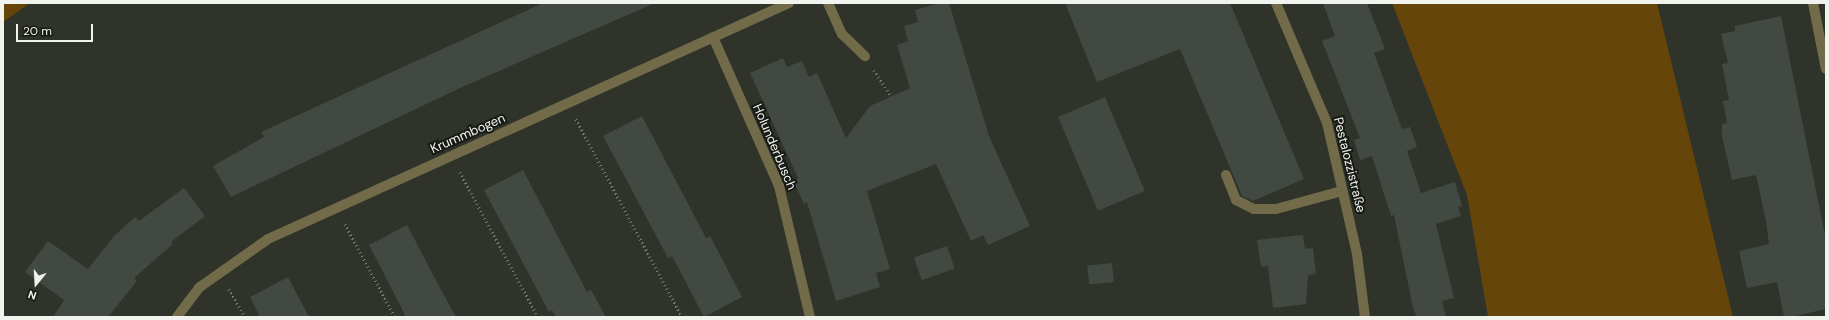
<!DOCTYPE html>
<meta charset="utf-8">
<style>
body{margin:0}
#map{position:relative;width:1829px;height:320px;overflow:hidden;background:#2f332a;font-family:"DM Sans",sans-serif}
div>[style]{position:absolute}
.green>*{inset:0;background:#66450b}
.building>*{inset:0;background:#414942;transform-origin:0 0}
.path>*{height:2.5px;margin-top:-1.25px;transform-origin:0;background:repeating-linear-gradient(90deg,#7a7d75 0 1px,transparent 0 4px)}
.minor>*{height:10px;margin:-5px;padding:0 5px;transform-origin:5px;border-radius:5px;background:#716b49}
span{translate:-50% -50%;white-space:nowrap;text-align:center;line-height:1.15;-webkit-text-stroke:4px #181a16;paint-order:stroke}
.street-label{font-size:13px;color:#f1f3ee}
.frame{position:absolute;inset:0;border:4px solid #f1f3ee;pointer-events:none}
.north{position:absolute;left:16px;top:264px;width:40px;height:40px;-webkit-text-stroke:3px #181a16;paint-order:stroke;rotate:198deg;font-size:11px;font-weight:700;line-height:16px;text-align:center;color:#f1f3ee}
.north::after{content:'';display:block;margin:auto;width:14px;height:18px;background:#f1f3ee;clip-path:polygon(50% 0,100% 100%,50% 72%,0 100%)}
.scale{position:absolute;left:16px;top:24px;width:77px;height:18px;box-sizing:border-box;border:2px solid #f1f3ee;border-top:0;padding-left:5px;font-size:12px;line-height:14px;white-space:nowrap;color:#f1f3ee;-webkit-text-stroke:3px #181a16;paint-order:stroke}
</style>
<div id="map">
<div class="green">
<div style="clip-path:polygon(3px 3px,30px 3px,3px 22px)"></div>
<div style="clip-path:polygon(1392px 3px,1657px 3px,1733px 317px,1488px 317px,1467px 195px)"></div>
</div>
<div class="building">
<div style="clip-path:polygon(543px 3px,655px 3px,460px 88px,231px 197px,213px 166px,264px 137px,261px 132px)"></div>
<div style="clip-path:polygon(940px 3px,949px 3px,989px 136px,1030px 226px,988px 245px,983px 235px,971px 241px,936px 164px,867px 191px,890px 269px,876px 273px,880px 287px,836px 301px,807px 202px,804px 204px,793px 180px,798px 178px,750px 73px,783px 58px,787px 67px,802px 61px,809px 77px,817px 73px,846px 138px,870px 106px,910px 88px,897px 45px,908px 41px,904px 26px,918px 22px,915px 10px)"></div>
<div style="clip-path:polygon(1065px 3px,1230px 3px,1304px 179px,1253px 201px,1242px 196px,1180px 49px,1097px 82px)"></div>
<div style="clip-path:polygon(1323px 3px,1367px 3px,1385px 49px,1374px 53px,1402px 129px,1410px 127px,1417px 147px,1407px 151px,1421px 193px,1455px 182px,1462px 206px,1458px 207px,1461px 216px,1436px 224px,1454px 298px,1442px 301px,1446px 317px,1417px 317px,1413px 308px,1394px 215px,1391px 216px,1372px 156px,1360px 160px,1354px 140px,1360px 138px,1322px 41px,1335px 36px)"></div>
<div style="clip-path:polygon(1781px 16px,1826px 240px,1826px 309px,1791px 317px,1784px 317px,1777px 282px,1747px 288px,1739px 251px,1769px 244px,1766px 221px,1756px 175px,1732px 180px,1722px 136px,1722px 124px,1727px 123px,1723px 101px,1729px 100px,1722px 64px,1728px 63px,1721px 34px,1735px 31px,1735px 26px)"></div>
<div style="left:1105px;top:97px;width:102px;height:51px;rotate:67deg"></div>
<div style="clip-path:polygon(642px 116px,706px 238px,710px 236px,742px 297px,704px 317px,672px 256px,668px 258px,603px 136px)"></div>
<div style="clip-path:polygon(523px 170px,587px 292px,591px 290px,606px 317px,556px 317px,552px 310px,549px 312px,484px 190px)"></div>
<div style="clip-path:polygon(184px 188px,205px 216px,171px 242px,173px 244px,134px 278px,137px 281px,108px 317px,53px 317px,64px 300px,25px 272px,48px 241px,88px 269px,114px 236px,135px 217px,139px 221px)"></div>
<div style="clip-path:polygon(407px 225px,439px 286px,456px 317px,406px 317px,401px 307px,369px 245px)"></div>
<div style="clip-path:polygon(1303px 235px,1305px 249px,1313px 248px,1316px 274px,1308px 275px,1306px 304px,1273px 308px,1268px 266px,1261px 267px,1257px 240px)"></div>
<div style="left:947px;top:246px;width:24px;height:35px;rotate:71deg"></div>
<div style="left:1112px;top:263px;width:19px;height:25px;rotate:84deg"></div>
<div style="clip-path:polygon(288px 277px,309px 317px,260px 317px,250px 297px)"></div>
</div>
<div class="path">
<div style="left:874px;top:70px;width:30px;rotate:57deg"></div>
<div style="left:576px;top:119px;width:225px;rotate:61.8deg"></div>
<div style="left:460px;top:172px;width:165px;rotate:61.7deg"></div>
<div style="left:345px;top:224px;width:106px;rotate:61.7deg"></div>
<div style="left:229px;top:289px;width:32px;rotate:60deg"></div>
</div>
<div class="minor">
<div style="left:828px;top:3px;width:34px;rotate:66deg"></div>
<div style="left:842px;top:34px;width:32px;rotate:44deg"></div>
<div style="left:1276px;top:3px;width:130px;rotate:67deg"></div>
<div style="left:1327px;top:123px;width:134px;rotate:77.1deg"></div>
<div style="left:1357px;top:254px;width:64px;rotate:82.8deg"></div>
<div style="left:1813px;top:3px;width:67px;rotate:78.9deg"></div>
<div style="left:713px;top:37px;width:163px;rotate:66.1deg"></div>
<div style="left:779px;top:186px;width:135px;rotate:76.7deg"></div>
<div style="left:1226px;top:175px;width:27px;rotate:68deg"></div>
<div style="left:1236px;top:200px;width:20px;rotate:27deg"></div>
<div style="left:1254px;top:209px;width:22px"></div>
<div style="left:1276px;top:209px;width:68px;rotate:-15.3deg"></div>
<div style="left:177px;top:317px;width:38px;rotate:-53deg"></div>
<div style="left:200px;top:287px;width:83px;rotate:-35.2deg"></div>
<div style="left:268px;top:239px;width:572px;rotate:-24.37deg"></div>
</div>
<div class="street-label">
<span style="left:468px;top:134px;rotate:-24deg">Krummbogen</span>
<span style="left:774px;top:147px;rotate:67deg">Holunderbusch</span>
<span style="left:1349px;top:165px;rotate:76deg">Pestalozzistraße</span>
</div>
<div class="frame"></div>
<div class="north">N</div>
<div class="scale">20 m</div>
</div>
